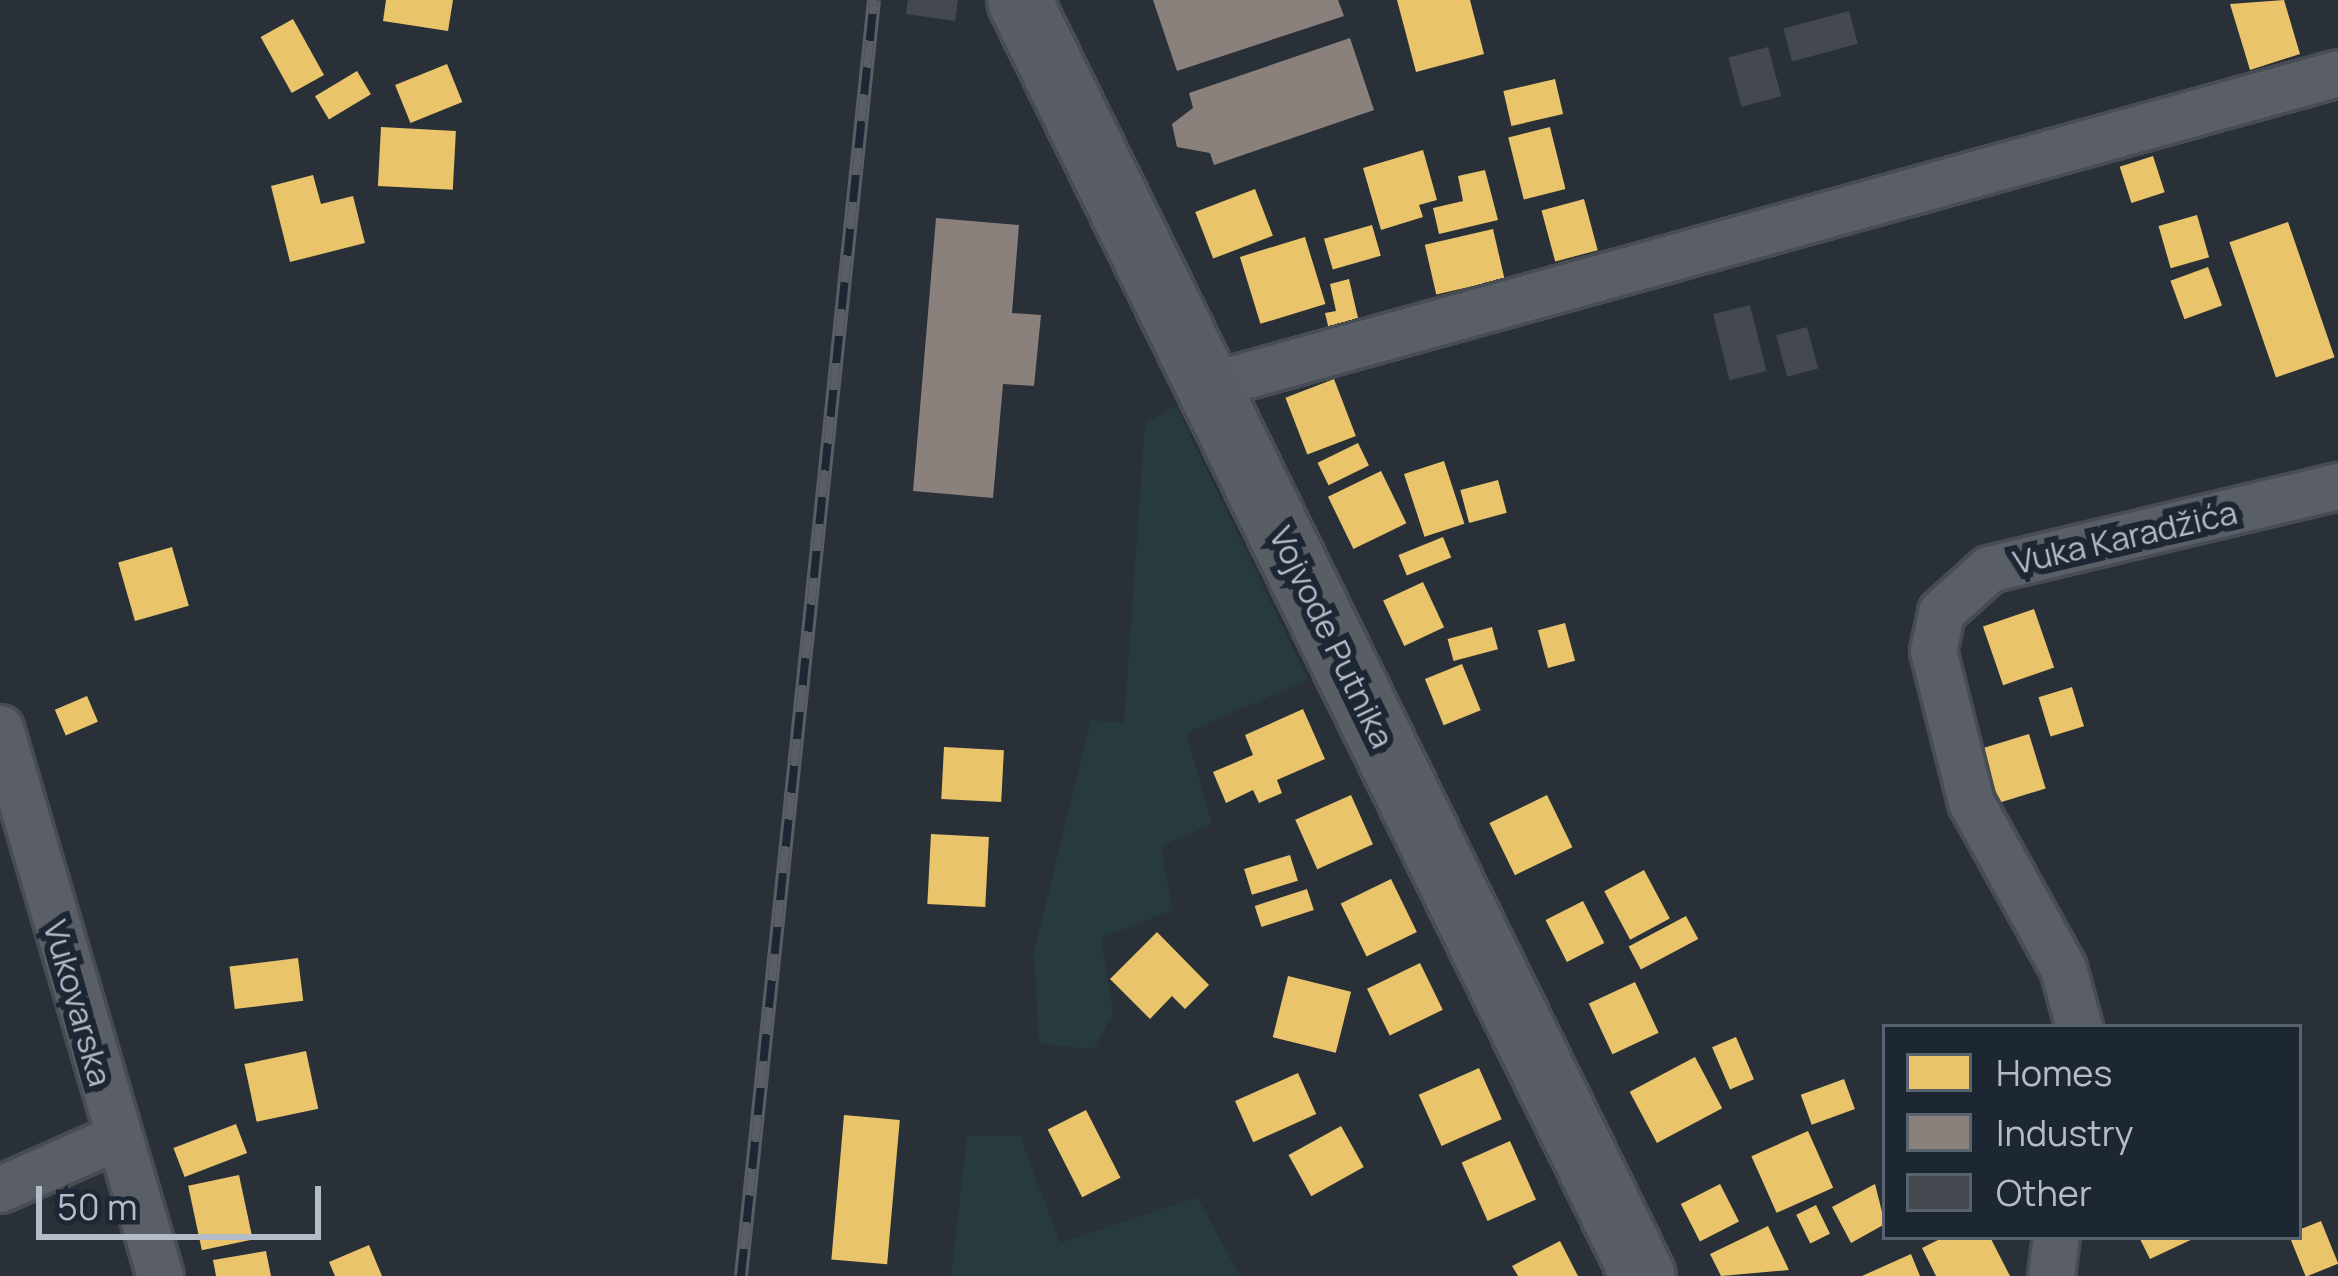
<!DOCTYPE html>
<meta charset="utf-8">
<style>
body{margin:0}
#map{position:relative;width:2338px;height:1276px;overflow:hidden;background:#2a3038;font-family:Manrope,sans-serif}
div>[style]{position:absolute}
.green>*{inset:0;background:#273a3e}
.homes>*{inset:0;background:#e9c46a;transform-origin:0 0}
.industry>*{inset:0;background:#8a817c}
.building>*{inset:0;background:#444950;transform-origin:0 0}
.roads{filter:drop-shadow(3px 0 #484c53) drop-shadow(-3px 0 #484c53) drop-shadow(0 3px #484c53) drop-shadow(0 -3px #484c53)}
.street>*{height:45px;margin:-22.5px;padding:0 22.5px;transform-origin:22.5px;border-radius:22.5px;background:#5a5e66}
.secondary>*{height:63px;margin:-31.5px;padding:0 31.5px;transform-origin:31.5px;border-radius:31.5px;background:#595d64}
.rail>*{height:14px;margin-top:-7px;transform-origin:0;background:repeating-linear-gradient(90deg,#1d2633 0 27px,#595d64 0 54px);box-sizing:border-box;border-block:3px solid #595d64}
span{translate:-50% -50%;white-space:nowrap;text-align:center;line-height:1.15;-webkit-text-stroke:12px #1d2633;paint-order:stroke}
.street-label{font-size:33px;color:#b4bcc9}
.legend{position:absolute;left:1882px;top:1024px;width:420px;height:216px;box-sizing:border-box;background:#1d2633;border:3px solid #59626f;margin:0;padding:15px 21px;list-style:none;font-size:36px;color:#b4bcc9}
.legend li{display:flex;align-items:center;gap:24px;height:60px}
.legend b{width:60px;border:3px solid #59626f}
.scale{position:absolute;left:36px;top:1186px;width:285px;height:54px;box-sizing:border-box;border:6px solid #b4bcc9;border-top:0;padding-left:15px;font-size:36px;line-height:42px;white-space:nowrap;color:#b4bcc9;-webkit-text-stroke:9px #1d2633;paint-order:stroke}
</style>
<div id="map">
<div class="green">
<div style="clip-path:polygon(1176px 406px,1308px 680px,1186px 733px,1212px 824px,1161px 846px,1172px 910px,1101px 938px,1113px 1013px,1094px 1049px,1039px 1044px,1034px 952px,1091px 720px,1124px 723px,1145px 423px)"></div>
<div style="clip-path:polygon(967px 1136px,1020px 1136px,1060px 1243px,1197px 1197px,1240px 1276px,951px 1276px)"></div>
</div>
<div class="homes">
<div style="clip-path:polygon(386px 0,453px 0,448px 31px,383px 21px)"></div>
<div style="clip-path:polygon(1397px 0,1470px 0,1484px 54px,1416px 72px)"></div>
<div style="clip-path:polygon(2284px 0,2300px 54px,2250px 70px,2230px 4px)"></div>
<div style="left:293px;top:19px;width:64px;height:37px;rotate:61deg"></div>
<div style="left:447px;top:64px;width:41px;height:56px;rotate:68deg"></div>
<div style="left:357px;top:71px;width:27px;height:49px;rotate:59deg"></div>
<div style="left:1555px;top:79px;width:36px;height:53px;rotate:77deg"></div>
<div style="left:381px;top:127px;width:75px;height:59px;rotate:3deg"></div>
<div style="left:1550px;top:127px;width:64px;height:43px;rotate:76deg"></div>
<div style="clip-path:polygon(1423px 150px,1437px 200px,1419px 205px,1423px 217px,1381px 230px,1363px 168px)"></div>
<div style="left:2153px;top:156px;width:38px;height:35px;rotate:72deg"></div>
<div style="clip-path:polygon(1485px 170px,1498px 220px,1439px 234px,1433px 208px,1463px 201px,1458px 176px)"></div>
<div style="clip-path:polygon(313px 175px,321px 204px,353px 196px,365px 243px,290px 262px,271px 186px)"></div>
<div style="left:1255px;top:189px;width:50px;height:64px;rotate:69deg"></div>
<div style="left:1584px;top:199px;width:53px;height:44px;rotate:75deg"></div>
<div style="left:2197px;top:215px;width:44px;height:40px;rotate:74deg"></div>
<div style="left:2288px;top:222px;width:143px;height:62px;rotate:71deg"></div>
<div style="left:1372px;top:225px;width:32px;height:50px;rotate:74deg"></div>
<div style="left:1493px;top:229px;width:51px;height:70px;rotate:77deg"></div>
<div style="left:1305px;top:237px;width:70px;height:68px;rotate:73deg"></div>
<div style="left:2208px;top:267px;width:41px;height:40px;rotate:70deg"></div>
<div style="clip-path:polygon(1349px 279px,1359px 322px,1329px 330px,1325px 313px,1336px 311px,1330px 284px)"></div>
<div style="left:1334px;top:379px;width:61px;height:52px;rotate:69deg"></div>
<div style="left:1358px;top:443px;width:25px;height:45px;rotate:64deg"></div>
<div style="left:1444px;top:461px;width:66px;height:42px;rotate:72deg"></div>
<div style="left:1381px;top:471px;width:58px;height:59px;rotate:64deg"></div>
<div style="left:1498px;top:480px;width:34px;height:39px;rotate:75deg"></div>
<div style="left:1443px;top:537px;width:22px;height:48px;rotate:68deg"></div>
<div style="left:172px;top:547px;width:61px;height:56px;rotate:74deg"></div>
<div style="left:1423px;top:582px;width:50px;height:44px;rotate:65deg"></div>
<div style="left:2034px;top:609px;width:62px;height:54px;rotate:71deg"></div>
<div style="left:1565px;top:623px;width:39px;height:28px;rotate:75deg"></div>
<div style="left:1492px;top:627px;width:23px;height:46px;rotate:75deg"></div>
<div style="left:1462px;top:664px;width:50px;height:40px;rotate:68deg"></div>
<div style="left:2072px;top:687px;width:41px;height:35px;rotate:73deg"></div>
<div style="left:87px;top:696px;width:28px;height:35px;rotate:67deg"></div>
<div style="clip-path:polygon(1303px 709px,1325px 759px,1277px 780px,1282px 793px,1259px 803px,1253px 790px,1226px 803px,1213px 772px,1253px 755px,1245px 735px)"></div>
<div style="left:2029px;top:734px;width:57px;height:52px;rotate:73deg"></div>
<div style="left:944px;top:747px;width:60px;height:52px;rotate:3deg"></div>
<div style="left:1351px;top:795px;width:54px;height:61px;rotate:66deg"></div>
<div style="left:1547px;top:795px;width:58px;height:64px;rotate:64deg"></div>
<div style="left:931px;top:834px;width:58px;height:70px;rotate:3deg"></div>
<div style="left:1290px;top:855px;width:27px;height:48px;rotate:73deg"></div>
<div style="left:1644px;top:870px;width:55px;height:45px;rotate:62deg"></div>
<div style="left:1391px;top:879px;width:59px;height:56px;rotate:64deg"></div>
<div style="left:1307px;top:889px;width:22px;height:55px;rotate:72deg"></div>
<div style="left:1583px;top:901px;width:47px;height:42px;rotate:63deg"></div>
<div style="left:1686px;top:916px;width:26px;height:65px;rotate:62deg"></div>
<div style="clip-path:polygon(1157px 932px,1209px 985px,1185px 1009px,1172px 996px,1150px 1019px,1110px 979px)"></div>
<div style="left:298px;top:958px;width:43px;height:69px;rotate:83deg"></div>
<div style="left:1420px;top:963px;width:52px;height:59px;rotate:64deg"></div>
<div style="left:1288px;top:976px;width:65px;height:63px;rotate:14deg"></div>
<div style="left:1635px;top:982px;width:56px;height:51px;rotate:65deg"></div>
<div style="left:1736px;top:1037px;width:46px;height:26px;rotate:67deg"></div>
<div style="left:306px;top:1051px;width:59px;height:63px;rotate:78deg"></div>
<div style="left:1695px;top:1057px;width:58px;height:74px;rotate:62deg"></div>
<div style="left:1479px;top:1068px;width:56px;height:66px;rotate:66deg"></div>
<div style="left:1298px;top:1073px;width:45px;height:69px;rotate:66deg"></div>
<div style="left:1844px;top:1079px;width:32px;height:46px;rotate:70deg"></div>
<div style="left:1086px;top:1110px;width:76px;height:43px;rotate:63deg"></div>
<div style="left:844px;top:1115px;width:56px;height:145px;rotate:5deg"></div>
<div style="left:236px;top:1124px;width:31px;height:67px;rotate:69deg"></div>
<div style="left:1341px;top:1126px;width:47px;height:60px;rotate:61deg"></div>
<div style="left:1808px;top:1131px;width:62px;height:62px;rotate:66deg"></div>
<div style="left:1510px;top:1141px;width:64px;height:53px;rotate:66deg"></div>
<div style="left:239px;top:1175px;width:66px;height:52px;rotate:78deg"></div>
<div style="left:1720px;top:1184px;width:42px;height:44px;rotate:63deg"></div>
<div style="clip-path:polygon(1875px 1184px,1885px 1224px,1851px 1243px,1832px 1207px)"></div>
<div style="left:1816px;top:1205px;width:32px;height:22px;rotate:64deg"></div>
<div style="left:2321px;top:1221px;width:46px;height:35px;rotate:68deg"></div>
<div style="clip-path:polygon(1768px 1226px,1789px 1270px,1721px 1276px,1710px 1254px)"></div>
<div style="clip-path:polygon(1944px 1237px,1990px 1237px,2010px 1276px,1936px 1276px,1922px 1248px)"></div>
<div style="clip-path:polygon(2139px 1237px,2197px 1237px,2150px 1259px)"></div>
<div style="clip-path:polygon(1560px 1241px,1578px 1276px,1518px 1276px,1512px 1266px)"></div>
<div style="clip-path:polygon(369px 1245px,382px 1276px,335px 1276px,329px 1262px)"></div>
<div style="clip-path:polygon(266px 1251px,271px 1276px,216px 1276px,213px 1260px)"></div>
<div style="clip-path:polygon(1911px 1254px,1920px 1276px,1862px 1276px)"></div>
</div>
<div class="industry">
<div style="clip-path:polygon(1153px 0,1338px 0,1344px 16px,1177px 71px)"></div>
<div style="clip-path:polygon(1350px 38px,1374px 110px,1214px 165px,1210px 153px,1177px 147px,1172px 124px,1193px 108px,1189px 93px)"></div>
<div style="clip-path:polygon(936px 218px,1019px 225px,1012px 313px,1041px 315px,1034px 386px,1003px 384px,993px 498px,913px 491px)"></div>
</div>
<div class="building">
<div style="clip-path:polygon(908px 0,958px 0,955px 21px,906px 14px)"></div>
<div style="left:1849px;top:11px;width:34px;height:68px;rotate:75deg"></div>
<div style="left:1768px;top:47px;width:51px;height:41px;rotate:75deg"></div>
<div style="left:1750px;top:305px;width:68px;height:38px;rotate:76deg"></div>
<div style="left:1807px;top:327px;width:43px;height:32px;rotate:75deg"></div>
</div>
<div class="roads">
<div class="street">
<div style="left:1211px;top:385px;width:1169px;rotate:-15.47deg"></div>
<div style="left:0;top:728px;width:571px;rotate:73.72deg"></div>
<div style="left:2079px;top:1027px;width:61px;rotate:-105.2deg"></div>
<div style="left:2063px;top:968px;width:190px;rotate:-119deg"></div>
<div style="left:1971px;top:802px;width:156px;rotate:-104.1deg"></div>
<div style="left:1933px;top:651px;width:40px;rotate:-78deg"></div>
<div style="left:1941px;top:612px;width:64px;rotate:-41.9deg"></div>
<div style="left:1989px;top:569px;width:359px;rotate:-13.4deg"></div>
<div style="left:0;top:1189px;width:128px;rotate:-24deg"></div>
<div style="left:2051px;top:1276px;width:39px;rotate:-83deg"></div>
</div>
<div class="secondary">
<div style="left:1019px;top:0;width:1420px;rotate:63.94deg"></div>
</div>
</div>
<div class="rail">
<div style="left:741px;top:1276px;width:1283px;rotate:-84.05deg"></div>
</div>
<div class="street-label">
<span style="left:2125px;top:537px;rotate:-13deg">Vuka Karadžića</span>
<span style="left:1332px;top:637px;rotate:64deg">Vojvode Putnika</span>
<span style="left:78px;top:1003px;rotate:74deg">Vukovarska</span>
</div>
<ul class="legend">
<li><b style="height:33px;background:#e9c46a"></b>Homes</li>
<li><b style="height:33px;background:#8a817c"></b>Industry</li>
<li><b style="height:33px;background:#444950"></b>Other</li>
</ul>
<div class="scale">50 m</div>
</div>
